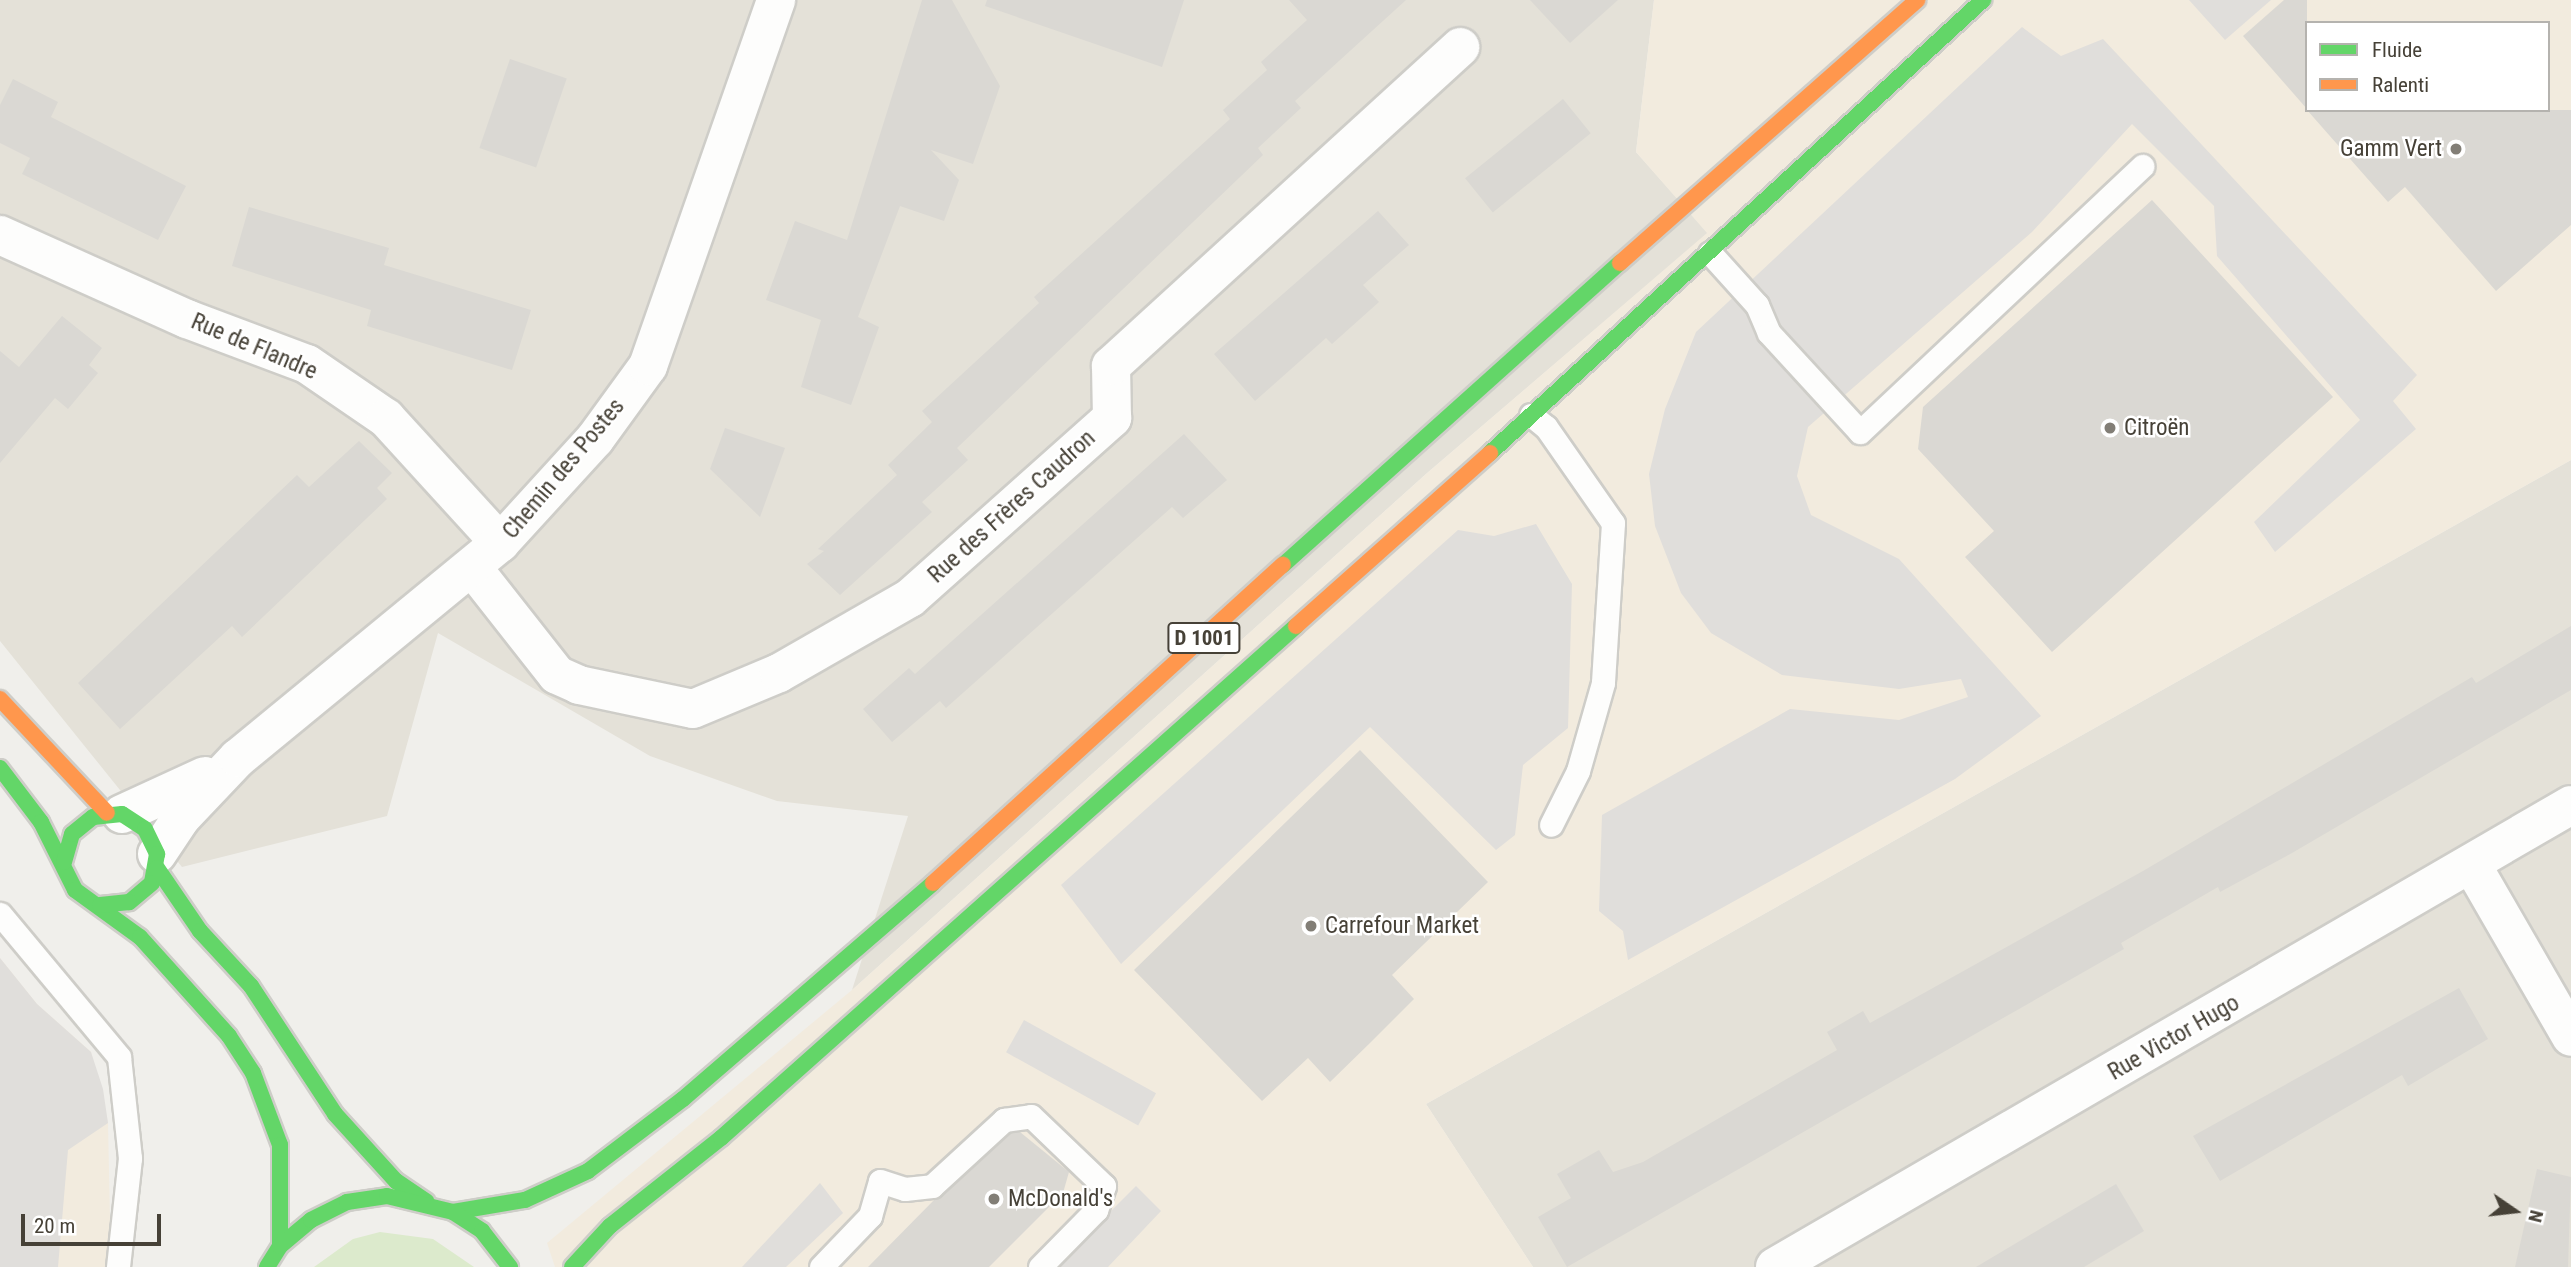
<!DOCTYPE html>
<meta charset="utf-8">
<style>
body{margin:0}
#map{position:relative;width:2571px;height:1267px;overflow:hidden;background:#f0efeb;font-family:"Roboto Condensed",sans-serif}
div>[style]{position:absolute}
.residential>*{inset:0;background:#e4e1d8}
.commercial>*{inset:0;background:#f2ebde}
.green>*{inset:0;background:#dceacc}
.parking>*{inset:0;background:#e0dedb;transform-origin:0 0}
.building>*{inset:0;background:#dad8d3;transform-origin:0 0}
.roads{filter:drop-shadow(2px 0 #cecdc8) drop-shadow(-2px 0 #cecdc8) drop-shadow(0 2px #cecdc8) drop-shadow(0 -2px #cecdc8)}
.lane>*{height:23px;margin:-11.5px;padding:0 11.5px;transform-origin:11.5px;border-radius:11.5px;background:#fdfdfc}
.street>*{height:38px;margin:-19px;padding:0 19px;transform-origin:19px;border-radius:19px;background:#fdfdfc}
.fast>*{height:16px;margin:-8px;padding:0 8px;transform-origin:8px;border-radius:8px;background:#63d668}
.slow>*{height:16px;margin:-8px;padding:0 8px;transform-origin:8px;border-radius:8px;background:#ff974d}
.dots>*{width:19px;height:19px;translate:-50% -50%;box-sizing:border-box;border:4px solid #fff;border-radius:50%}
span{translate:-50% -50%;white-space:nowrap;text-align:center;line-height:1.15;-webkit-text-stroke:5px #fff;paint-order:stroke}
.shield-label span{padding:2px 5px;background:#fff;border:2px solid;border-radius:5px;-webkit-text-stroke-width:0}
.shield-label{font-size:21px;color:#464137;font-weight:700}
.poi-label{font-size:23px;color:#464137}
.right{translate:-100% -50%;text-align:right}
.left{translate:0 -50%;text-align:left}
.street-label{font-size:23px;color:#464137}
.legend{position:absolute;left:2305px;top:21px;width:245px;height:91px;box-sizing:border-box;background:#fff;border:2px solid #b5b3af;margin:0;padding:9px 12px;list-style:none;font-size:21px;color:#464137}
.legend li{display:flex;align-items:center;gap:14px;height:35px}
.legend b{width:35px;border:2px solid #b5b3af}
.north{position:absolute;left:2480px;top:1176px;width:70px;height:70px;-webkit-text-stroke:5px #fff;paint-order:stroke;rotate:104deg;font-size:19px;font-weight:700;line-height:28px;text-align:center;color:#464137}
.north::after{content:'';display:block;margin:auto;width:24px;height:32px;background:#464137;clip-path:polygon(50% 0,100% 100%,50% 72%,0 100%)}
.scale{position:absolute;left:21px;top:1214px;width:140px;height:32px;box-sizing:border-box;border:4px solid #464137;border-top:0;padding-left:9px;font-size:21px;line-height:24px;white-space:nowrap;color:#464137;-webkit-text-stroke:5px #fff;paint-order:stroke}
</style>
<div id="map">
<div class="residential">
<div style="clip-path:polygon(0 0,1654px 0,1636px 152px,1708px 233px,1426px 474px,852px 990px,908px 816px,777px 801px,650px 756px,438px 633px,387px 816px,182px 867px,0 641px)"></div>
<div style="clip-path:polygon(2571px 460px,2571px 1267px,1533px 1267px,1426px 1104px)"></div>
</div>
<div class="commercial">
<div style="clip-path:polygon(evenodd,1654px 0,2571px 0,2571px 460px,1426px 1104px,1533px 1267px,555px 1267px,547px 1243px,852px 990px,1426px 474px,1707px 233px,1636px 152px,1654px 0,2307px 23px,2548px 23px,2548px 110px,2307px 110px,2307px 23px)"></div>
<div style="clip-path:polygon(0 958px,37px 1004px,91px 1052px,108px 1123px,111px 1267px,0 1267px)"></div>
</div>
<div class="green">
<div style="clip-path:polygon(380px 1232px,433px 1239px,474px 1267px,314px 1267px,353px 1239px)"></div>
</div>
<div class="parking">
<div style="clip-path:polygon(2189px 0,2271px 0,2225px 40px)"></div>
<div style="clip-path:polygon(2022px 27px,2061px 56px,2103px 39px,2417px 375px,2393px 401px,2416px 429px,2275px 552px,2254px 522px,2360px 420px,2217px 256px,2214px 206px,2132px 124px,2032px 232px,1808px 427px,1797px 476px,1811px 515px,1899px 559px,2041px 716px,1955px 779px,1628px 960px,1623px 931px,1599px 911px,1602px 815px,1790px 709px,1899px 720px,1968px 697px,1961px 679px,1899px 689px,1782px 675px,1711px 633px,1681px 593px,1655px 526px,1649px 474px,1665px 409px,1696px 332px)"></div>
<div style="clip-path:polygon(1536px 524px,1572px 584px,1568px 728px,1523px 765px,1515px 835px,1496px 850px,1370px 727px,1121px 964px,1061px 885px,1458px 530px,1494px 536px)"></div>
<div style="clip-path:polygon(0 958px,37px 1004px,91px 1052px,103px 1089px,108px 1123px,68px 1150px,58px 1267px,0 1267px)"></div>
<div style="left:1024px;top:1020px;width:151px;height:37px;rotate:29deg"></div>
<div style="clip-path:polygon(820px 1183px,843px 1213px,786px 1267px,742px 1267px)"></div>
<div style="clip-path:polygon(1136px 1186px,1161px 1211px,1108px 1267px,1055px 1267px)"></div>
</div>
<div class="building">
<div style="clip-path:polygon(922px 0,952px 0,1000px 86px,973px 164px,931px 150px,959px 180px,944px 221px,900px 206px,858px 317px,879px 327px,851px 405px,801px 387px,821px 320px,766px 300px,795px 221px,847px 240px)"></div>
<div style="clip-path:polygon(987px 0,1184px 0,1162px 67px,985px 6px)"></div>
<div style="clip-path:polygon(1289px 0,1406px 0,1295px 101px,1301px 108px,1258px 148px,1263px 155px,957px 448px,968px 460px,922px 502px,932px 512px,840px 595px,807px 564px,824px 551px,818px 549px,897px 475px,888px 465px,932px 422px,922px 411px,1039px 303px,1034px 297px,1230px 119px,1223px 110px,1267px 70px,1261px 62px,1307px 20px)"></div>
<div style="clip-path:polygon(1530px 0,1618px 0,1570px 43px)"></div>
<div style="clip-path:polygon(2284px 0,2307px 0,2307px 109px,2243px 36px)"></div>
<div style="left:510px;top:59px;width:60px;height:94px;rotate:19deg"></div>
<div style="clip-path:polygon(13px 79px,58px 102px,51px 117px,186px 186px,158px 240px,22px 174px,30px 158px,0 143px,0 105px)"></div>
<div style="left:1563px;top:99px;width:44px;height:126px;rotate:51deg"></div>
<div style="clip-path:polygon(2307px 110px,2571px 110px,2571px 225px,2496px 291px,2405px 187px,2388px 202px)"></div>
<div style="clip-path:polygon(2152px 200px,2333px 397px,2052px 652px,1965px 557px,1994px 531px,1918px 449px,1923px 407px)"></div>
<div style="clip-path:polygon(249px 207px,389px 248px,384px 265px,531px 310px,512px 370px,367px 326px,371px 310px,232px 266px)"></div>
<div style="clip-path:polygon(1378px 211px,1409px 245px,1363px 285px,1379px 302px,1332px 344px,1326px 338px,1255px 401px,1214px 354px)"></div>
<div style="clip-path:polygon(62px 316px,102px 348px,89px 365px,98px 373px,68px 409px,55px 398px,0 463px,0 351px,19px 367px)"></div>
<div style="clip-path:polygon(725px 428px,785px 448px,760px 517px,710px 469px)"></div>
<div style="clip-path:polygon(1184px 434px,1227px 480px,1183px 518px,1172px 507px,946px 708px,940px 701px,892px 742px,863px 709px,909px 668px,915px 674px)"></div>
<div style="clip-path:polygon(359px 441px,392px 473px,377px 488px,387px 499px,242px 637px,232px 626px,120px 729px,78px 683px,297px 475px,309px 487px)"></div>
<div style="clip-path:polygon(2571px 626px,2571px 690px,2292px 853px,2220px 892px,2218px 887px,2121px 943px,2124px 949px,1567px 1267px,1538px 1217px,1571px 1198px,1557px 1174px,1599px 1150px,1613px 1172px,1643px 1162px,1837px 1050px,1827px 1032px,1863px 1011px,1870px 1023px,2143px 871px,2472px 677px,2476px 683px)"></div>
<div style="clip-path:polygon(1360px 750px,1488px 882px,1392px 975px,1414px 999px,1371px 1042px,1330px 1082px,1308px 1058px,1262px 1101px,1134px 970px)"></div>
<div style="clip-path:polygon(2459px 988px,2488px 1039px,2408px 1086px,2402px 1075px,2220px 1181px,2193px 1136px)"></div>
<div style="clip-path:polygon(1020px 1132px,1069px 1172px,1063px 1193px,989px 1267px,868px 1267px,935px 1199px,1010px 1133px)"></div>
<div style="clip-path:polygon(2537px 1169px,2571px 1177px,2568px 1267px,2515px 1267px)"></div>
<div style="clip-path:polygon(2116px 1184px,2144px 1231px,2084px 1267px,1976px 1267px)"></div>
</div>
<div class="roads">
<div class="lane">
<div style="left:1710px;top:253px;width:70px;rotate:47.9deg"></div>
<div style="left:1757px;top:305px;width:30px;rotate:67deg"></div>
<div style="left:1769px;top:333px;width:134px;rotate:47.4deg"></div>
<div style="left:1860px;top:432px;width:388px;rotate:-43.3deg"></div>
<div style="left:1531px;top:415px;width:19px;rotate:39deg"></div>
<div style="left:1546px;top:427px;width:117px;rotate:55.1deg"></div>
<div style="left:1613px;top:523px;width:160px;rotate:93.6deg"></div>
<div style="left:1603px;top:683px;width:91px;rotate:105.9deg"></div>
<div style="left:1578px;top:771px;width:60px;rotate:116.6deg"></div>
<div style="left:0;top:914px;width:186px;rotate:50.2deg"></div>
<div style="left:119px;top:1057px;width:102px;rotate:83.8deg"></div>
<div style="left:130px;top:1158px;width:110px;rotate:96.3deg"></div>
<div style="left:821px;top:1267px;width:71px;rotate:-46.1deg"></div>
<div style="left:870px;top:1216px;width:36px;rotate:-74deg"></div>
<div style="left:880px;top:1181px;width:26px;rotate:18deg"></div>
<div style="left:905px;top:1189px;width:27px;rotate:-6deg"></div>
<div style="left:932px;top:1186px;width:98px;rotate:-42.5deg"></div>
<div style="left:1004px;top:1120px;width:27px;rotate:-8deg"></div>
<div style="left:1031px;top:1116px;width:101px;rotate:43.8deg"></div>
<div style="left:1104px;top:1186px;width:25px;rotate:108deg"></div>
<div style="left:1096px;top:1210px;width:80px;rotate:134.5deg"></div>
</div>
<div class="street">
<div style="left:0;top:235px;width:205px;rotate:24.2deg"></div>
<div style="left:187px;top:319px;width:128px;rotate:20.6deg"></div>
<div style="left:307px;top:364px;width:96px;rotate:34.4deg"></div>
<div style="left:386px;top:418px;width:169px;rotate:47.6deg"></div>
<div style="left:472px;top:567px;width:137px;rotate:51.8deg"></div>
<div style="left:557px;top:675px;width:24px;rotate:24deg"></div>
<div style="left:579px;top:685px;width:116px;rotate:11.9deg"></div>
<div style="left:693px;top:709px;width:93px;rotate:-22.7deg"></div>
<div style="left:779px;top:673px;width:151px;rotate:-29.8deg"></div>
<div style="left:910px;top:598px;width:271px;rotate:-41.7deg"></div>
<div style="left:1112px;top:418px;width:52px;rotate:-91.1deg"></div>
<div style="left:1111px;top:366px;width:473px;rotate:-42.4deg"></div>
<div style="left:122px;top:814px;width:91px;rotate:-24.6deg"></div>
<div style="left:157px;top:854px;width:43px;rotate:-56.3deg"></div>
<div style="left:181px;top:818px;width:83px;rotate:-46.5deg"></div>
<div style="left:238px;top:758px;width:339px;rotate:-39.4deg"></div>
<div style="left:500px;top:543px;width:141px;rotate:-47.6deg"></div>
<div style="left:595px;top:439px;width:90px;rotate:-54deg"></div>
<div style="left:648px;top:366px;width:388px;rotate:-70.7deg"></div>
<div style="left:2473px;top:867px;width:196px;rotate:60deg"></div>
<div style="left:1775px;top:1267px;width:920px;rotate:-30.13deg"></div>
</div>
<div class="fast">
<div style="left:1490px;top:453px;width:670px;rotate:-42.58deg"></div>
<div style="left:1283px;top:565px;width:453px;rotate:-41.9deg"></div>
<div style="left:0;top:768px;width:68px;rotate:52.8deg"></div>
<div style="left:41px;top:822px;width:76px;rotate:63.4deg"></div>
<div style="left:75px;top:890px;width:80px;rotate:35.9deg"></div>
<div style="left:140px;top:937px;width:133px;rotate:48deg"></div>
<div style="left:229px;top:1036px;width:44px;rotate:57deg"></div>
<div style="left:253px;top:1073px;width:77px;rotate:69.4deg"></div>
<div style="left:280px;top:1145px;width:101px;rotate:90deg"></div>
<div style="left:64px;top:862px;width:29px;rotate:-74deg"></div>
<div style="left:72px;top:834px;width:27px;rotate:-39deg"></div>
<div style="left:93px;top:817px;width:29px;rotate:-6deg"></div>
<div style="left:122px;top:814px;width:27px;rotate:33deg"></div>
<div style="left:145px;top:829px;width:28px;rotate:64deg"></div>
<div style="left:157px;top:854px;width:29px;rotate:100deg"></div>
<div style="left:152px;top:883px;width:30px;rotate:140deg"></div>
<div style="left:129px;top:902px;width:29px;rotate:174deg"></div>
<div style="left:157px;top:868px;width:76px;rotate:55.7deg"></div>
<div style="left:200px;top:931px;width:75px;rotate:47.2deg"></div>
<div style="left:251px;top:986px;width:153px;rotate:56.7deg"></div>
<div style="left:335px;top:1114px;width:91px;rotate:47.7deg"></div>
<div style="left:396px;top:1181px;width:37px;rotate:34deg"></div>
<div style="left:453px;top:1212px;width:73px;rotate:-9.5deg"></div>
<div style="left:525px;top:1200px;width:69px;rotate:-24.7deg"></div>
<div style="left:588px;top:1171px;width:119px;rotate:-37.2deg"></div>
<div style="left:683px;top:1099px;width:330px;rotate:-40.8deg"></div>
<div style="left:267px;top:1267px;width:25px;rotate:-58deg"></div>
<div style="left:280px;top:1246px;width:40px;rotate:-40deg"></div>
<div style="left:311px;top:1220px;width:40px;rotate:-26.6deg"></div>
<div style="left:347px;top:1202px;width:40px;rotate:-8.5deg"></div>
<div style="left:387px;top:1196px;width:68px;rotate:13.6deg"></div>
<div style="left:453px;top:1212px;width:35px;rotate:33deg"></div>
<div style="left:482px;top:1231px;width:46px;rotate:52.1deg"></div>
<div style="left:572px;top:1267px;width:56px;rotate:-47.2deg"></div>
<div style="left:610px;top:1226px;width:142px;rotate:-38.4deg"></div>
<div style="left:721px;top:1138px;width:770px;rotate:-41.68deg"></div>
</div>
<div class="slow">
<div style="left:1620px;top:263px;width:397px;rotate:-41.5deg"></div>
<div style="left:1296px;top:626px;width:260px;rotate:-41.7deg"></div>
<div style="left:0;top:699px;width:156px;rotate:46.8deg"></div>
<div style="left:933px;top:883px;width:473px;rotate:-42.3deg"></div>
</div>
</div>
<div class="dots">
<div style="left:2456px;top:149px;background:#827e76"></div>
<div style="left:2110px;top:428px;background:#827e76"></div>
<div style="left:1311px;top:926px;background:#827e76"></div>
<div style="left:994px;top:1199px;background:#827e76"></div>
</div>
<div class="shield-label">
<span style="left:1204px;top:638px">D 1001</span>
</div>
<div class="poi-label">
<span class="right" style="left:2442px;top:149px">Gamm Vert</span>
<span class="left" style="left:2124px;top:428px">Citroën</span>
<span class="left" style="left:1325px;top:926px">Carrefour Market</span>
<span class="left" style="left:1008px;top:1199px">McDonald's</span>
</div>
<div class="street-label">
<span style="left:254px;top:347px;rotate:23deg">Rue de Flandre</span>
<span style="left:564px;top:469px;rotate:-50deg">Chemin des Postes</span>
<span style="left:1012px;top:507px;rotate:-42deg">Rue des Frères Caudron</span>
<span style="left:2174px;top:1038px;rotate:-30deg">Rue Victor Hugo</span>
</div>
<ul class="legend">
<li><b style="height:9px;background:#63d668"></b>Fluide</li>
<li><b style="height:9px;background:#ff974d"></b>Ralenti</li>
</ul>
<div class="north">N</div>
<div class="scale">20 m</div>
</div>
